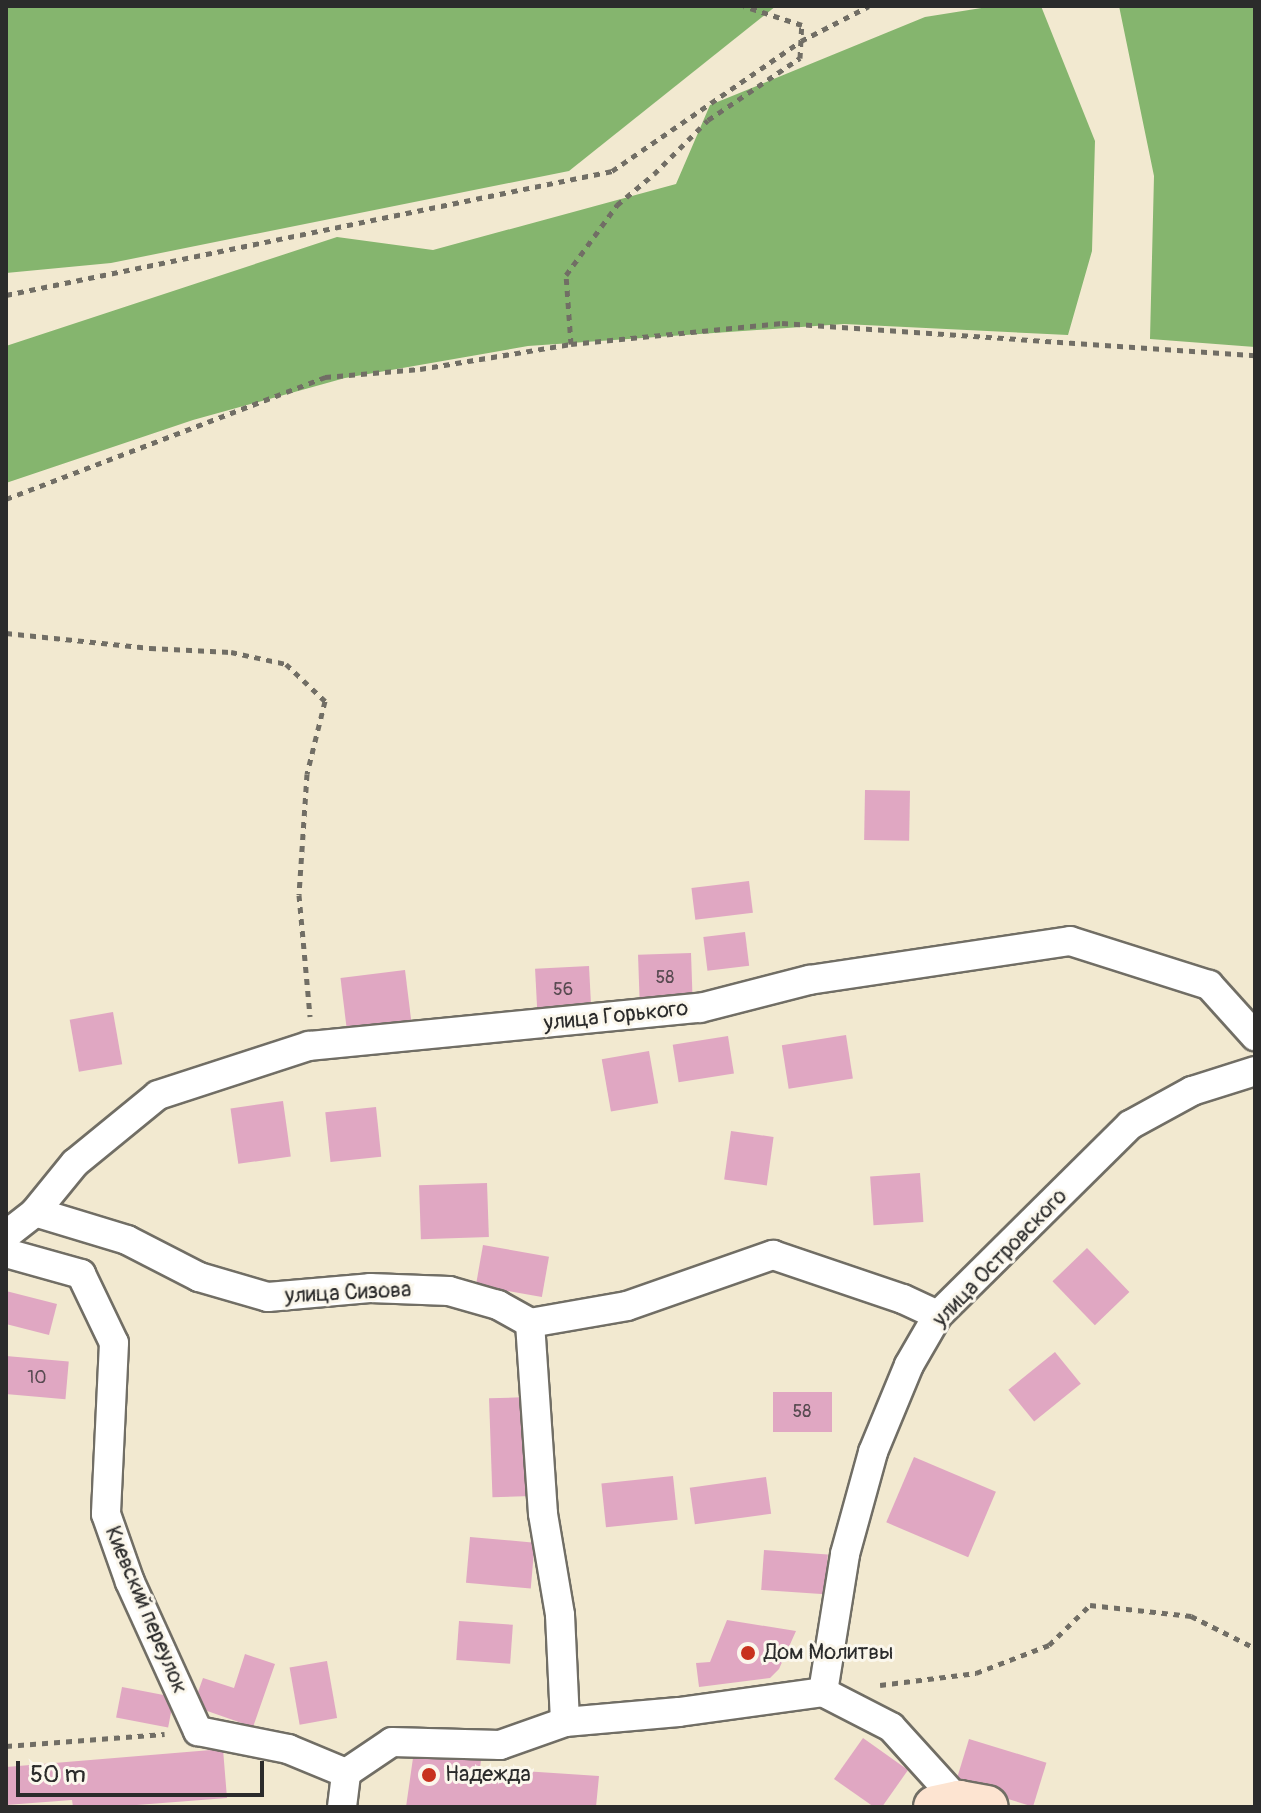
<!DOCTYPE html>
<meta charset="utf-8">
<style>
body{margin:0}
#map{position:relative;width:1261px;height:1813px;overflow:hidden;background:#f2e9d0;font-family:Pangolin,sans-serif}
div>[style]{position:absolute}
.forest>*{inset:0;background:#85b56e}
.building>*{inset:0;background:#e0a7c2;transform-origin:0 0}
.path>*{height:5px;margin-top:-2.5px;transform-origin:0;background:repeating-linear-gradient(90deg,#716e65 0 6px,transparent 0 12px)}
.roads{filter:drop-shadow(2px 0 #716e65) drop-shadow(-2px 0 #716e65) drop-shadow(0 2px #716e65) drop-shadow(0 -2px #716e65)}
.minor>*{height:28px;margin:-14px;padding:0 14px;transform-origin:14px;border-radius:14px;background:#fff}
.secondary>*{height:42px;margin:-21px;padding:0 21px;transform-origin:21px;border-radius:21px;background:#fde4d1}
.dots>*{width:22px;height:22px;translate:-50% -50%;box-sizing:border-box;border:4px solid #fbf7ec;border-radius:50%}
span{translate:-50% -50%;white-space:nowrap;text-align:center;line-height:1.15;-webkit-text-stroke:6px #fbf7ec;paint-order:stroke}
.number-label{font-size:18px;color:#584a51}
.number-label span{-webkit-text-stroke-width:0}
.street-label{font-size:22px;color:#2b2b2b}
.poi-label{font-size:22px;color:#2b2b2b}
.left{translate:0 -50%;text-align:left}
.frame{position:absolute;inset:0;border:8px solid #2b2b2b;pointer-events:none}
.scale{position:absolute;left:16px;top:1761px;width:248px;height:36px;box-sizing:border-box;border:4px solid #2b2b2b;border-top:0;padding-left:10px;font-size:24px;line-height:28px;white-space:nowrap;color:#2b2b2b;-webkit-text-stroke:6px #fbf7ec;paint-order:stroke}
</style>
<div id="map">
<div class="forest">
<div style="clip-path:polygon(6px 6px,776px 6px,569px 171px,111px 263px,6px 273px)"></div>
<div style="clip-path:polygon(994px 6px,1041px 6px,1095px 141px,1092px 251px,1068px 335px,844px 324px,528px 346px,345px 378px,193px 420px,6px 483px,6px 346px,337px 237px,433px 250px,676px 184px,710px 105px,925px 17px)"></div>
<div style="clip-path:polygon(1119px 6px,1255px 6px,1255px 347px,1150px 339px,1154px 176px)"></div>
</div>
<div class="building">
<div style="left:865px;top:790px;width:45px;height:50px;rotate:1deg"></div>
<div style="left:749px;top:881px;width:32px;height:58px;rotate:83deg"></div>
<div style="left:745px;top:932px;width:34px;height:42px;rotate:83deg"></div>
<div style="left:691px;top:953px;width:47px;height:53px;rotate:88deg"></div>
<div style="left:589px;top:966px;width:45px;height:54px;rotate:87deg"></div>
<div style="left:405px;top:970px;width:56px;height:65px;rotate:83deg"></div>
<div style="left:113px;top:1012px;width:53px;height:44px;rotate:80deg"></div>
<div style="left:846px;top:1035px;width:44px;height:65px;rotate:81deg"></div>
<div style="left:728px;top:1036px;width:38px;height:56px;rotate:81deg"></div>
<div style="left:649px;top:1051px;width:53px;height:48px;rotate:80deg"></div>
<div style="left:283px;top:1101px;width:56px;height:53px;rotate:82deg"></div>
<div style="left:376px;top:1107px;width:50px;height:51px;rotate:84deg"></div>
<div style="left:731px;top:1131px;width:43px;height:49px;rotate:8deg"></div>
<div style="left:920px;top:1173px;width:49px;height:50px;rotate:86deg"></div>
<div style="left:487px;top:1183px;width:54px;height:68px;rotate:88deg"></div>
<div style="left:483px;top:1245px;width:67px;height:41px;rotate:10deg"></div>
<div style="left:1087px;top:1248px;width:61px;height:48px;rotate:46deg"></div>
<div style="clip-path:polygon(6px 1291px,57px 1304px,49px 1335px,6px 1324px)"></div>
<div style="left:1055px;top:1352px;width:41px;height:60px;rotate:51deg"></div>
<div style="left:6px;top:1356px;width:63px;height:38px;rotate:5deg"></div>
<div style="left:773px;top:1392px;width:59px;height:40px"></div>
<div style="left:528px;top:1397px;width:99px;height:39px;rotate:88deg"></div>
<div style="left:914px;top:1457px;width:89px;height:71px;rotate:23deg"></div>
<div style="left:673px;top:1476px;width:44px;height:72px;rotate:84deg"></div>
<div style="left:766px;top:1477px;width:37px;height:77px;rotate:82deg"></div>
<div style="left:470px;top:1537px;width:65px;height:46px;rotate:5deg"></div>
<div style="left:764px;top:1550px;width:64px;height:40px;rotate:4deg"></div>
<div style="clip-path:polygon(727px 1620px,796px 1631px,779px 1669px,770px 1678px,699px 1687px,696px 1663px,710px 1662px)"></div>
<div style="left:459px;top:1621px;width:54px;height:39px;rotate:4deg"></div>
<div style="clip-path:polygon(245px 1654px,275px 1664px,253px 1727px,193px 1706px,203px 1678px,234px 1688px)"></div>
<div style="left:327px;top:1661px;width:58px;height:38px;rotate:80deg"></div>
<div style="left:122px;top:1687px;width:53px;height:31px;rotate:11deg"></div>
<div style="clip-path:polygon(863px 1738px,908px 1770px,882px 1807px,874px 1807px,834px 1779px)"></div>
<div style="left:969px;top:1739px;width:81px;height:46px;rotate:17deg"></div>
<div style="clip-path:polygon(223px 1749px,227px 1798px,111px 1807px,73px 1807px,72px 1800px,6px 1805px,6px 1767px)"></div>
<div style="clip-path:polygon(414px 1751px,481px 1760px,480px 1768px,599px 1776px,596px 1807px,406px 1807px)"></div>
</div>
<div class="path">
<div style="left:6px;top:295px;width:619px;rotate:-11.56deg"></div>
<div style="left:612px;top:171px;width:229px;rotate:-34.5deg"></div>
<div style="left:801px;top:41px;width:76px;rotate:-27.2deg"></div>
<div style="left:571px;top:344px;width:69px;rotate:-94.1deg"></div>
<div style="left:566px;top:275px;width:87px;rotate:-53.9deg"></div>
<div style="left:617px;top:205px;width:48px;rotate:-40deg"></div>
<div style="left:654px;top:174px;width:76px;rotate:-45deg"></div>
<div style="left:708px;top:120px;width:111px;rotate:-34deg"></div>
<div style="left:800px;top:58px;width:33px;rotate:-87deg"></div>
<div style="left:802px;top:25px;width:61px;rotate:-161.9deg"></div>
<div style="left:6px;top:499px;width:342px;rotate:-20.9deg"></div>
<div style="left:325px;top:377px;width:95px;rotate:-4.8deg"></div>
<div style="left:420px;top:369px;width:153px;rotate:-9.4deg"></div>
<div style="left:571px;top:344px;width:212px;rotate:-5.7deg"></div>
<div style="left:782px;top:323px;width:474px;rotate:3.9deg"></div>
<div style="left:6px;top:633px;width:145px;rotate:5.9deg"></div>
<div style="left:150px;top:648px;width:81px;rotate:2.8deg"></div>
<div style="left:231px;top:652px;width:56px;rotate:12.3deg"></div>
<div style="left:286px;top:664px;width:54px;rotate:43.5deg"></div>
<div style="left:325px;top:701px;width:75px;rotate:103.9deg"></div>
<div style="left:307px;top:774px;width:121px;rotate:93.8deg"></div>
<div style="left:299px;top:895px;width:122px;rotate:84.8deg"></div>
<div style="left:880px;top:1685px;width:97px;rotate:-7.1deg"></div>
<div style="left:976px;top:1673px;width:78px;rotate:-21deg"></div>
<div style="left:1049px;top:1645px;width:57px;rotate:-44.3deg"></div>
<div style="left:1090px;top:1605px;width:102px;rotate:6.2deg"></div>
<div style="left:1191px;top:1616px;width:72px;rotate:26.6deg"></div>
<div style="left:6px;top:1746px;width:159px;rotate:-4.3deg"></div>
</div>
<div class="roads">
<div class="minor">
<div style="left:35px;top:1212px;width:96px;rotate:16.9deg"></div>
<div style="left:127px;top:1240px;width:81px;rotate:27.2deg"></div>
<div style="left:199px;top:1277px;width:72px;rotate:16.2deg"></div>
<div style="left:268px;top:1297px;width:102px;rotate:-5deg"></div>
<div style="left:370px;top:1288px;width:79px;rotate:2.2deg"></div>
<div style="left:449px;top:1291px;width:51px;rotate:15.9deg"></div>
<div style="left:498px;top:1305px;width:37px;rotate:29deg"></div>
<div style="left:530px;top:1323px;width:98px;rotate:-9.9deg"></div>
<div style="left:627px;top:1306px;width:155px;rotate:-19.3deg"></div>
<div style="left:773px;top:1255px;width:137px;rotate:18.7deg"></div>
<div style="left:903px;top:1299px;width:38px;rotate:25deg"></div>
<div style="left:6px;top:1235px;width:37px;rotate:-38deg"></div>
<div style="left:35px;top:1212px;width:63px;rotate:-50.8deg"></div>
<div style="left:75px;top:1163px;width:107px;rotate:-39.3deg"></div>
<div style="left:158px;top:1095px;width:159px;rotate:-18deg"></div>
<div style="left:309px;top:1046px;width:393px;rotate:-5.6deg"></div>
<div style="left:700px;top:1008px;width:113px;rotate:-14.4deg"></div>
<div style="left:809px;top:980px;width:264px;rotate:-8.5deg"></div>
<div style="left:1070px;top:941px;width:146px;rotate:17.6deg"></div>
<div style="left:1209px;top:985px;width:69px;rotate:48deg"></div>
<div style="left:6px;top:1253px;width:78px;rotate:15.6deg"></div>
<div style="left:81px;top:1274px;width:76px;rotate:64.4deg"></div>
<div style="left:114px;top:1343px;width:171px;rotate:92.7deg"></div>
<div style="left:106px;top:1514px;width:72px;rotate:70.6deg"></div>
<div style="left:130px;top:1582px;width:164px;rotate:65.5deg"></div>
<div style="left:198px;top:1731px;width:92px;rotate:11.3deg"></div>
<div style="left:288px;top:1749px;width:63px;rotate:22.5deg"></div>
<div style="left:530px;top:1323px;width:191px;rotate:86.1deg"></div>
<div style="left:543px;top:1514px;width:102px;rotate:80.4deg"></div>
<div style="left:560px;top:1615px;width:107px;rotate:87.3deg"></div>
<div style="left:959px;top:1802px;width:101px;rotate:-132.2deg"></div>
<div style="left:891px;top:1727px;width:76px;rotate:-152.8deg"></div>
<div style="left:823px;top:1692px;width:140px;rotate:-80.9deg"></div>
<div style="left:845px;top:1554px;width:106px;rotate:-74.6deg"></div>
<div style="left:873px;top:1452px;width:94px;rotate:-67.5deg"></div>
<div style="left:909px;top:1365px;width:58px;rotate:-59.9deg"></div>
<div style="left:938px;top:1315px;width:270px;rotate:-44.7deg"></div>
<div style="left:1130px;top:1125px;width:71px;rotate:-28.7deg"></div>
<div style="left:1192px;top:1091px;width:66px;rotate:-17.6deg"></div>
<div style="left:342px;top:1807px;width:34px;rotate:-83deg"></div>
<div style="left:346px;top:1773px;width:55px;rotate:-34deg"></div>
<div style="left:392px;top:1742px;width:108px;rotate:1.6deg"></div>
<div style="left:500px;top:1745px;width:69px;rotate:-19.5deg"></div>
<div style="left:565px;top:1722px;width:114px;rotate:-5deg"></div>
<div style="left:679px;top:1712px;width:145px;rotate:-7.9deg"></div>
</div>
<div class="secondary">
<div style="left:935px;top:1807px;width:25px;rotate:-12deg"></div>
<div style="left:959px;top:1802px;width:28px;rotate:10deg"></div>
</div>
</div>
<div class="dots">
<div style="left:748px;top:1653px;background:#c8321e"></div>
<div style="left:429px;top:1775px;background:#c8321e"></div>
</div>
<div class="number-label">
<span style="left:665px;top:978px">58</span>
<span style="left:563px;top:990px">56</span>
<span style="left:37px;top:1378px">10</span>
<span style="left:802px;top:1412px">58</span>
</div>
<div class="street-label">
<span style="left:616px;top:1016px;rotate:-6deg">улица Горького</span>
<span style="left:1000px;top:1258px;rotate:-46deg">улица Островского</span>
<span style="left:348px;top:1293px;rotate:-3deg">улица Сизова</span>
<span style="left:146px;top:1610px;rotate:67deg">Киевский переулок</span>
</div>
<div class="poi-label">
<span class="left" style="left:764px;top:1653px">Дом Молитвы</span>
<span class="left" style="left:445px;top:1775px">Надежда</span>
</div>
<div class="frame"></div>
<div class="scale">50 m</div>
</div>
